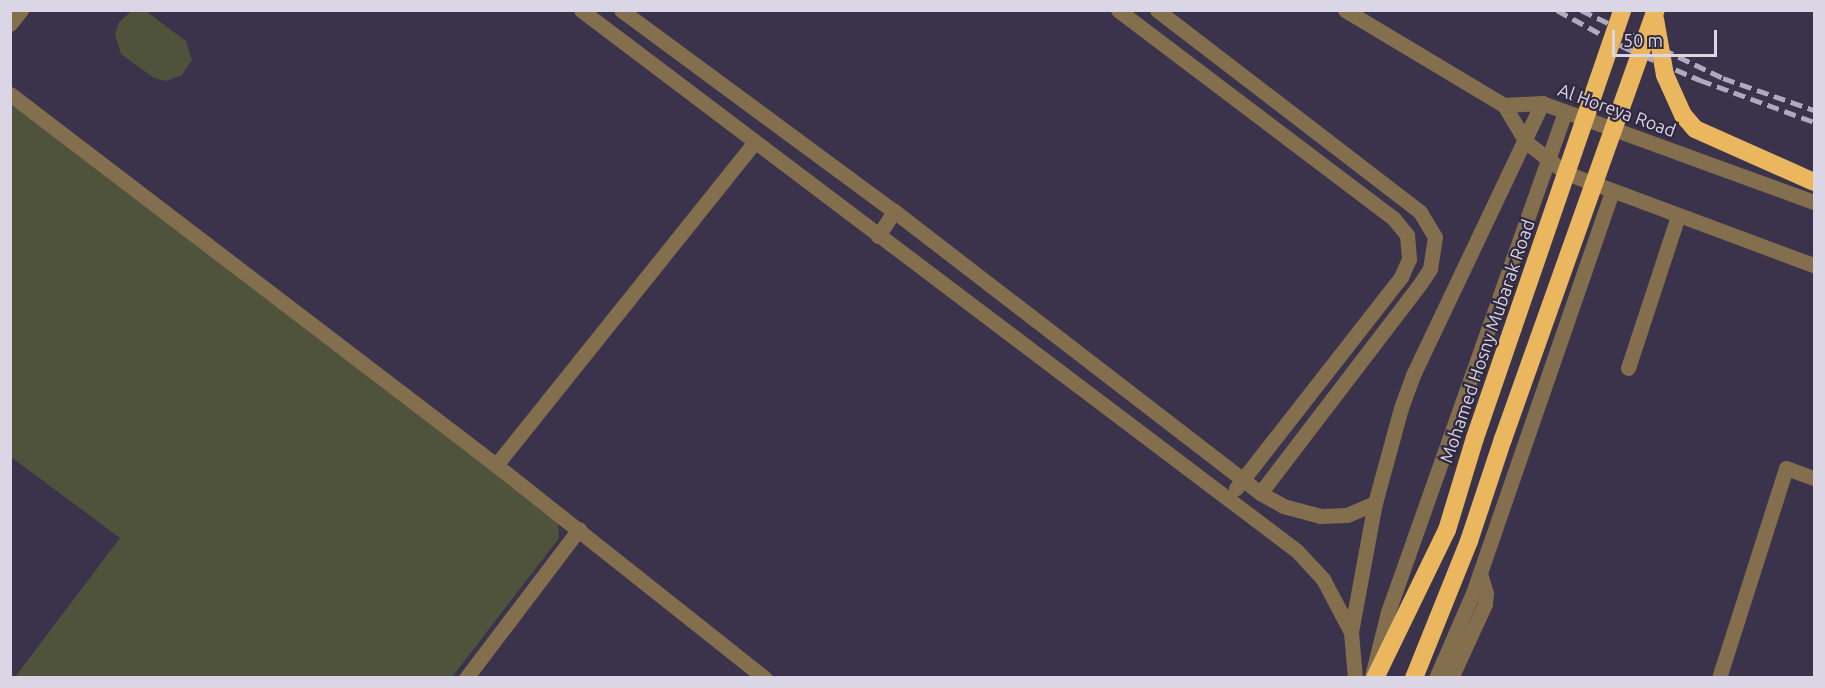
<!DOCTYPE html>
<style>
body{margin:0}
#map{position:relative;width:1825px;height:688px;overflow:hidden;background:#3a334b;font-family:Ubuntu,sans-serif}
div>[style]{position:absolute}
.green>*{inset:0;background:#4f533c}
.minor>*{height:15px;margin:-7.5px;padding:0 7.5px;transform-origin:7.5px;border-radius:7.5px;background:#836e4d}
.highway>*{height:18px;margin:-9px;padding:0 9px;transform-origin:9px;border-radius:9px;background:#eab75f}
.rail>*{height:4.5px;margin-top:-2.25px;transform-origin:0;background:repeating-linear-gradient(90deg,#afaabc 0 12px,transparent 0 18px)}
.highway-bridge>*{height:18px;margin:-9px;padding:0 9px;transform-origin:9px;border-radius:9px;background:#eab75f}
span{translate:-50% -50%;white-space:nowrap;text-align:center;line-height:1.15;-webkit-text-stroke:4.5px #302940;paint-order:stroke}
.street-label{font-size:18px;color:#dad6e5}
.frame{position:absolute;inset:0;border:12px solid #dad6e5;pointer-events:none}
.scale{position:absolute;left:1612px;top:30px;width:105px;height:27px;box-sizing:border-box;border:3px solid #dad6e5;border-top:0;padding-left:8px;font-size:18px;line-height:21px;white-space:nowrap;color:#dad6e5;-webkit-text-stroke:4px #302940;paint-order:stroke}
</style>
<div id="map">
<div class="green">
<div style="clip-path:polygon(132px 11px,147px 12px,186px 41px,192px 60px,182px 75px,166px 81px,154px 78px,121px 54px,115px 34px,119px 22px)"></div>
<div style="clip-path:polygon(10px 98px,558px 521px,559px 538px,452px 677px,15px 677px,120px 538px,11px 457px)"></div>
</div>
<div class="minor">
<div style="left:581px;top:10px;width:897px;rotate:37.07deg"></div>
<div style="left:1297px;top:551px;width:38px;rotate:47deg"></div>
<div style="left:1323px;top:579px;width:60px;rotate:62.2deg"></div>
<div style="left:621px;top:10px;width:339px;rotate:36.4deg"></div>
<div style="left:894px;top:211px;width:462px;rotate:37.6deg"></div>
<div style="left:1260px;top:493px;width:26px;rotate:29deg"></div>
<div style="left:1283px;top:506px;width:38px;rotate:15deg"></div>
<div style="left:1320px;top:516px;width:27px;rotate:-2deg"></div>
<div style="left:1347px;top:515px;width:30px;rotate:-23deg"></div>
<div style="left:1118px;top:10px;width:346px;rotate:37.1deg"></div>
<div style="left:1394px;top:219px;width:21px;rotate:51deg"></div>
<div style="left:1407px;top:235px;width:24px;rotate:85deg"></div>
<div style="left:1409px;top:259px;width:20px;rotate:114deg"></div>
<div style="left:1401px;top:277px;width:268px;rotate:128deg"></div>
<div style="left:1157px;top:10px;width:332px;rotate:37.5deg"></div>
<div style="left:1420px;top:212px;width:29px;rotate:59deg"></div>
<div style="left:1435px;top:237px;width:32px;rotate:99deg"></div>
<div style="left:1430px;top:269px;width:18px;rotate:124deg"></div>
<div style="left:1420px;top:284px;width:263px;rotate:127.4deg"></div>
<div style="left:1345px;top:10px;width:185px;rotate:30.9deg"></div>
<div style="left:10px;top:24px;width:18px;rotate:-52deg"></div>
<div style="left:10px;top:94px;width:611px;rotate:37.36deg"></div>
<div style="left:496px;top:465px;width:343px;rotate:38.4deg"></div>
<div style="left:1504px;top:105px;width:43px;rotate:59.3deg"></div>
<div style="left:1526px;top:142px;width:51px;rotate:37.8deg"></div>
<div style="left:1566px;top:173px;width:265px;rotate:20.4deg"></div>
<div style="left:1504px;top:105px;width:38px;rotate:-3deg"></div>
<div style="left:1542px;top:103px;width:289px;rotate:20deg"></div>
<div style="left:878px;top:236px;width:30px;rotate:-57deg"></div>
<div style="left:1628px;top:368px;width:160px;rotate:-71.8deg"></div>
<div style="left:496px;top:465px;width:413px;rotate:-51.3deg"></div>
<div style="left:1372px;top:676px;width:66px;rotate:-76deg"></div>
<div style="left:1388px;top:612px;width:530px;rotate:-70.51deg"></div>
<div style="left:466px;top:678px;width:187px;rotate:-52.8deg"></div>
<div style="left:1355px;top:678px;width:46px;rotate:-95deg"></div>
<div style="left:1351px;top:632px;width:131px;rotate:-79.5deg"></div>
<div style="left:1375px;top:503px;width:98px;rotate:-74.7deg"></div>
<div style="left:1401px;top:408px;width:35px;rotate:-70deg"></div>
<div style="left:1413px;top:375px;width:301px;rotate:-64.6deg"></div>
<div style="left:1436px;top:678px;width:93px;rotate:-66.5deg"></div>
<div style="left:1473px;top:593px;width:424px;rotate:-70.9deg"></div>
<div style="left:1451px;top:678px;width:81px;rotate:-65.3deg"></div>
<div style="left:1485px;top:604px;width:11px;rotate:-85deg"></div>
<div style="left:1486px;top:593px;width:21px;rotate:-107deg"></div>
<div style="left:1719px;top:678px;width:220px;rotate:-72.3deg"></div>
<div style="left:1786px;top:468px;width:30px;rotate:20deg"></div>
</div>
<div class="highway">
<div style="left:1375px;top:678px;width:165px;rotate:-64.1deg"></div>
<div style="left:1447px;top:530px;width:96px;rotate:-73.1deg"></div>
<div style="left:1414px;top:678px;width:148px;rotate:-68.1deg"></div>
<div style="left:1469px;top:541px;width:108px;rotate:-71.6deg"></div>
</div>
<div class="rail">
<div style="left:1557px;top:10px;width:79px;rotate:28.8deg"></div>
<div style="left:1626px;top:48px;width:81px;rotate:23.4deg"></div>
<div style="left:1700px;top:80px;width:121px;rotate:20.2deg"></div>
<div style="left:1581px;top:10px;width:157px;rotate:25.6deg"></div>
<div style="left:1723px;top:78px;width:96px;rotate:19.4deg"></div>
</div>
<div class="highway-bridge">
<div style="left:1655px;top:19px;width:57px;rotate:79.9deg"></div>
<div style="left:1665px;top:75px;width:44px;rotate:65.8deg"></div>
<div style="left:1683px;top:115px;width:18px;rotate:49deg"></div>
<div style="left:1695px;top:129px;width:130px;rotate:24deg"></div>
<div style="left:1475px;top:438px;width:453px;rotate:-71deg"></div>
<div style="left:1503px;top:439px;width:455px;rotate:-70.4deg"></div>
</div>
<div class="street-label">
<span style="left:1617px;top:110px;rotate:20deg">Al Horeya Road</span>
<span style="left:1487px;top:341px;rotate:-71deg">Mohamed Hosny Mubarak Road</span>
</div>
<div class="frame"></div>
<div class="scale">50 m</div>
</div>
